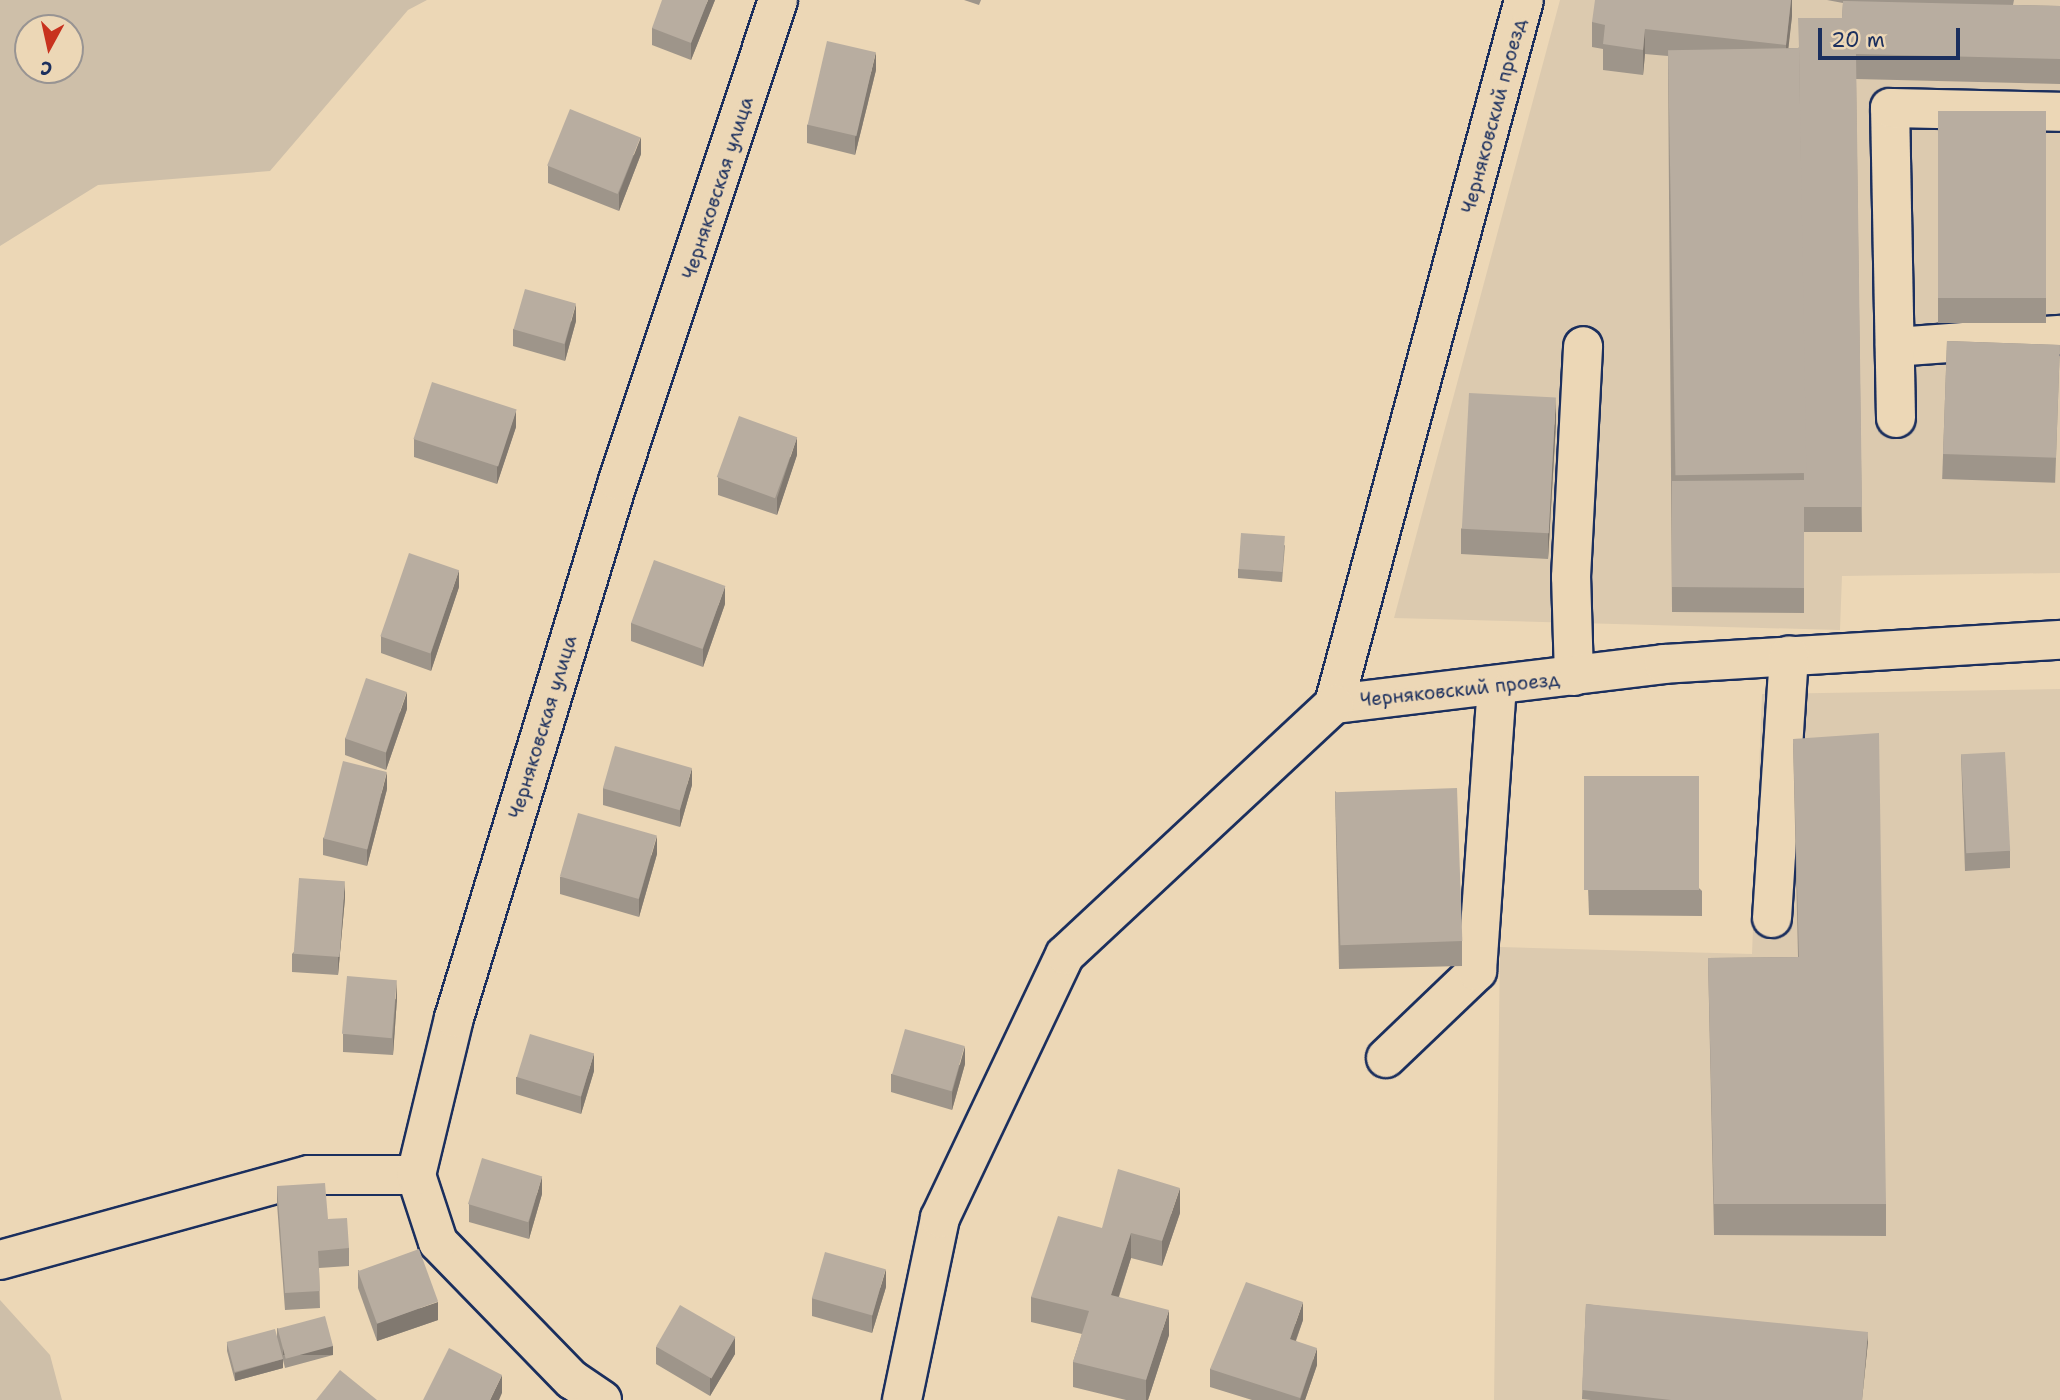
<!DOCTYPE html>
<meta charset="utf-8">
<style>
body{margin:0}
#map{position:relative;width:2060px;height:1400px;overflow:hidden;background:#ecd7b6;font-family:"Shantell Sans",sans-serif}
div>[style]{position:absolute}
.built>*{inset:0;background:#dccaaf}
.green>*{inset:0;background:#cebfa9}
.roads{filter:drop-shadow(2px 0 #1b2f5e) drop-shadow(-2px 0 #1b2f5e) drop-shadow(0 2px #1b2f5e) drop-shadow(0 -2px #1b2f5e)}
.minor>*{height:38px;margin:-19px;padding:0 19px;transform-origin:19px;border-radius:19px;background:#ecd7b6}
.wall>*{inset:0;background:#9e958a;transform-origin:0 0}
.shaded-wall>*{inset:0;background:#817970;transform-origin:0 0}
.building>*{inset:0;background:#b8ada0;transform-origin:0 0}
span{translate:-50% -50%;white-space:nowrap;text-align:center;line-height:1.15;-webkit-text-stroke:6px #ecd7b6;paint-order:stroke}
.street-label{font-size:19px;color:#1b2f5e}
.north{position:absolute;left:14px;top:14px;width:70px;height:70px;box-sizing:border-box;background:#ecd7b6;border:2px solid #989493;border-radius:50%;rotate:188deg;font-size:19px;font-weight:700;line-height:28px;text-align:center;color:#1b2f5e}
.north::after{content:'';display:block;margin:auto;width:24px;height:32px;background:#c8321e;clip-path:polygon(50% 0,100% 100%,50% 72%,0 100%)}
.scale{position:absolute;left:1818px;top:28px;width:142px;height:32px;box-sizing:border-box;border:4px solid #1b2f5e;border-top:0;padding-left:9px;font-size:21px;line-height:24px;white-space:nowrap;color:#1b2f5e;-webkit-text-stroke:5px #ecd7b6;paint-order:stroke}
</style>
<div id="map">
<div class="built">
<div style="clip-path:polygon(1560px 0,2060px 0,2060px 573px,1842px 576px,1840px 630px,1394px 618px)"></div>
<div style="clip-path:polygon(2060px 689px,2060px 1400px,1494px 1400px,1500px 947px,1752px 954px,1762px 694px)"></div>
</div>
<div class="green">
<div style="clip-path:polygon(evenodd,0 0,427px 0,408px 10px,270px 171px,98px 185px,0 246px,0 0,70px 28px,70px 70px,28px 70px,28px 28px,70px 28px)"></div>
<div style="clip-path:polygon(0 1300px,50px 1355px,62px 1400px,0 1400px)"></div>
</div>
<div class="roads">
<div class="minor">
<div style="left:1895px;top:347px;width:165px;rotate:-4.2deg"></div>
<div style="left:1896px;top:418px;width:310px;rotate:-91.1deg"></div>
<div style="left:1890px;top:108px;width:170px;rotate:1.3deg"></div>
<div style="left:1574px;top:676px;width:99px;rotate:-91.7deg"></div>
<div style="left:1571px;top:577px;width:231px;rotate:-87deg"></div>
<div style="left:1334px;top:704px;width:729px;rotate:-74.9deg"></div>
<div style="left:1334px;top:704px;width:332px;rotate:-6.9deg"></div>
<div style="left:1664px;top:664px;width:397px;rotate:-3.5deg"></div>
<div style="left:1772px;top:918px;width:263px;rotate:-86.3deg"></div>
<div style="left:1386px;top:1058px;width:126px;rotate:-43.7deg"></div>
<div style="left:1477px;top:971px;width:285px;rotate:-86deg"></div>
<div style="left:0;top:1260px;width:320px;rotate:-15.4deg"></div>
<div style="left:309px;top:1175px;width:107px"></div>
<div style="left:602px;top:1400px;width:36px;rotate:-146deg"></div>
<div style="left:572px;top:1380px;width:192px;rotate:-134.2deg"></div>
<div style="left:438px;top:1242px;width:71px;rotate:-108.2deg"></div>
<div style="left:416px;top:1175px;width:162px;rotate:-76.4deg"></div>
<div style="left:454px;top:1018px;width:561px;rotate:-73.02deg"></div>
<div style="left:618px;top:481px;width:507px;rotate:-71.6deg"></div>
<div style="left:902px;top:1400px;width:186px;rotate:-78.2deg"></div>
<div style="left:940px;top:1218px;width:291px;rotate:-64.6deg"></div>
<div style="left:1065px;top:955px;width:368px;rotate:-43deg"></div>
</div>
</div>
<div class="wall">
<div style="clip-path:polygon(715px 0,691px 60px,652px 45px,652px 28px)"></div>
<div style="clip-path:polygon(964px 0,981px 0,979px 5px)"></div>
<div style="clip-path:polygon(1792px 0,1792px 16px,1788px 48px,1798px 48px,1842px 18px,1843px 3px,1827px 0,2014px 0,2013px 5px,2060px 6px,2060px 84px,1856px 79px,1862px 532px,1804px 532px,1804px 613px,1672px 612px,1668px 56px,1645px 54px,1643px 75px,1603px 70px,1603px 49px,1592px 47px,1592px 22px)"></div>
<div style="clip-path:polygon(876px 70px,855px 155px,807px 143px,807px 125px)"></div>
<div style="left:1938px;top:111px;width:108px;height:212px"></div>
<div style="clip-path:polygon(641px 154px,619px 211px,548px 183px,548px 166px)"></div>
<div style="clip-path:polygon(576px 321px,565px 361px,513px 346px,513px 329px)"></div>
<div style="left:1947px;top:341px;width:113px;height:138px;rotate:2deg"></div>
<div style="clip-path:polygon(1556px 423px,1548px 559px,1461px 554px,1461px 529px)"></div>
<div style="clip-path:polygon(516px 427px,497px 484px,414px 457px,414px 439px)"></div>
<div style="clip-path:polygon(797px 455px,777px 515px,718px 495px,718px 477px)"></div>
<div style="clip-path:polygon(1285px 545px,1282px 582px,1238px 578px,1238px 569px)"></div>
<div style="clip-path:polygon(459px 587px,431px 671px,381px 653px,381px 636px)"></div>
<div style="clip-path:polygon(725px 604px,703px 667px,631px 641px,631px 623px)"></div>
<div style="clip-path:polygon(407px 709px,386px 770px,345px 755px,345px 738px)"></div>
<div style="clip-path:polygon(1793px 739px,1886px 1204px,1886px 1236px,1714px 1235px,1708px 958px,1798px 957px)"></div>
<div style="clip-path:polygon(1961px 754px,2010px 851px,2010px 868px,1965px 871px)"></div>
<div style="clip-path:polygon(1584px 776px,1702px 891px,1702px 916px,1589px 915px)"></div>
<div style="clip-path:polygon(692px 785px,680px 827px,603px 805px,603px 788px)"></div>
<div style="clip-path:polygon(387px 789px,367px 866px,323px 855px,323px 838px)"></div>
<div style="clip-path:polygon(1335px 791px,1462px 941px,1462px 966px,1339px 969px)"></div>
<div style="clip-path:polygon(657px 854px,639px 917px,560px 894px,560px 877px)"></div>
<div style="clip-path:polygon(345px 898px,338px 975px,292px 972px,292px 954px)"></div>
<div style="clip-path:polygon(397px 998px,393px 1055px,343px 1052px,343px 1034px)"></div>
<div style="clip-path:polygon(965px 1064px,952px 1110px,891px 1092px,891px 1074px)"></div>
<div style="clip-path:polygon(594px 1071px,581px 1114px,516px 1094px,516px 1077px)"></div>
<div style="clip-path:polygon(277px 1186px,349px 1248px,349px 1266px,319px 1268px,320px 1308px,285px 1310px,277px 1204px)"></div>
<div style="clip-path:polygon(542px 1194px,529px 1239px,469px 1222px,469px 1204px)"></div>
<div style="clip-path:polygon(1180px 1213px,1162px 1266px,1131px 1258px,1119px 1297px,1169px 1335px,1148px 1400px,1126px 1400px,1073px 1387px,1073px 1362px,1082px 1334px,1031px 1322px,1031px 1297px,1102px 1228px)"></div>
<div style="clip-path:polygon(358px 1270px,438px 1320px,377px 1341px,358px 1288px)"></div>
<div style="clip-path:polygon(886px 1287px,872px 1333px,812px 1316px,812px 1298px)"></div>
<div style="clip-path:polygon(1586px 1304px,1868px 1341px,1862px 1400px,1591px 1400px,1582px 1399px)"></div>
<div style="clip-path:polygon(1303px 1320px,1296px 1341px,1317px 1365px,1305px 1400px,1252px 1400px,1210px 1387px,1210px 1369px)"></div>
<div style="clip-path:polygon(277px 1328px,333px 1355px,285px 1368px,283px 1360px,283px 1368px,235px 1381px,227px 1351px,227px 1342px,277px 1337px)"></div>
<div style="clip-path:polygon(656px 1347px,735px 1354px,710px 1396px,656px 1364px)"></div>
</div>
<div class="shaded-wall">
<div style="clip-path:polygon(708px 0,715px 0,691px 60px,691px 43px)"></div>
<div style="clip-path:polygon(1791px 0,1792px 0,1792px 16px,1786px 70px,1786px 45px)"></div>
<div style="clip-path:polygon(1645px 29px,1645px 54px,1643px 75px,1643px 50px)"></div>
<div style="clip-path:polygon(876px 52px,876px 70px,855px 155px,855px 138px)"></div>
<div style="clip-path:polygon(641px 137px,641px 154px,619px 211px,619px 193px)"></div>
<div style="clip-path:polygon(576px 304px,576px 321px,565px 361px,565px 344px)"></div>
<div style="clip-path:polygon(1556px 398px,1556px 423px,1548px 559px,1548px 534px)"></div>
<div style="clip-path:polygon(516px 410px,516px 427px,497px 484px,497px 467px)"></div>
<div style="clip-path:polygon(797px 437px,797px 455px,777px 515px,777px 498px)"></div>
<div style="clip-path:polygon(459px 570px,459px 587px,431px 671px,431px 653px)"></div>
<div style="clip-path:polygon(725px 586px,725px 604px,703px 667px,703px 649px)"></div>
<div style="clip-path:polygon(407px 692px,407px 709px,386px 770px,386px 753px)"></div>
<div style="clip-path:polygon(692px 768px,692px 785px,680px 827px,680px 809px)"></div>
<div style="clip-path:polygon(387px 772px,387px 789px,367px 866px,367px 849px)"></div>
<div style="clip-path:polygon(657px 836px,657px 854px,639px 917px,639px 899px)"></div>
<div style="clip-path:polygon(345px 881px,345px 898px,338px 975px,338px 958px)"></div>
<div style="clip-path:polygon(397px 980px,397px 998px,393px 1055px,393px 1038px)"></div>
<div style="clip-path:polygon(965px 1046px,965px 1064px,952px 1110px,952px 1093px)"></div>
<div style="clip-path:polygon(594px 1053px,594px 1071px,581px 1114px,581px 1097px)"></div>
<div style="clip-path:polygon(542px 1176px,542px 1194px,529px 1239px,529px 1222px)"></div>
<div style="clip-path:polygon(1180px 1188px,1180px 1213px,1162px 1266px,1162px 1241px)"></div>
<div style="clip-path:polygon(1131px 1233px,1131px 1258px,1111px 1320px,1111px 1295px)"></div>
<div style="clip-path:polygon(886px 1269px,886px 1287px,872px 1333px,872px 1315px)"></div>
<div style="clip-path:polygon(438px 1302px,438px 1320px,377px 1341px,377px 1323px)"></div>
<div style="clip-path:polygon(1303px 1302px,1303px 1320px,1290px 1356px,1290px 1339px)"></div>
<div style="clip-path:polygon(1169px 1310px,1169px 1335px,1148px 1400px,1146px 1400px,1146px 1380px)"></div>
<div style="clip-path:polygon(1868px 1332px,1868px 1341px,1862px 1400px)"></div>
<div style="clip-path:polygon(735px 1337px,735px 1354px,710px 1396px,710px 1378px)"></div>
<div style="left:333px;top:1346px;width:9px;height:50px;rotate:90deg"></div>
<div style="clip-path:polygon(1317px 1348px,1317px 1365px,1305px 1400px,1300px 1400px)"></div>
<div style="clip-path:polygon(283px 1359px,283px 1368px,235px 1381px,235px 1373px)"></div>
<div style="clip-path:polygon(502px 1375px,502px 1393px,499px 1400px,490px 1400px)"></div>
</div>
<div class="building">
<div style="clip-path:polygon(662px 0,708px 0,691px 43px,652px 28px)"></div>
<div style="clip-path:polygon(1595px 0,1791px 0,1786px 45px,1645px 29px,1643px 50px,1603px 44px,1605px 25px,1592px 22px)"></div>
<div style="clip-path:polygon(1843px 1px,2060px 6px,2060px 59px,1856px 54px,1862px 507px,1804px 507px,1804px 588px,1672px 587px,1672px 481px,1804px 480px,1799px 48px,1798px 18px,1842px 18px)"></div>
<div style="left:827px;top:41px;width:50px;height:86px;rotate:13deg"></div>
<div style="left:1799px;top:48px;width:425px;height:131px;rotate:89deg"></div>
<div style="left:570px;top:109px;width:76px;height:61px;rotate:22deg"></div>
<div style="left:1938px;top:111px;width:108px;height:187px"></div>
<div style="left:525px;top:289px;width:53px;height:42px;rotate:16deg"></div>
<div style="left:1947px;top:341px;width:113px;height:113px;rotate:2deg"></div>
<div style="left:432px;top:382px;width:89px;height:60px;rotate:18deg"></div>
<div style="left:1469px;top:393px;width:87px;height:136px;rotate:3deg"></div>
<div style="left:739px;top:416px;width:62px;height:65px;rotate:20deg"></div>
<div style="left:1241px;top:533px;width:44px;height:36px;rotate:4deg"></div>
<div style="left:409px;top:553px;width:53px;height:88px;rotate:19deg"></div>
<div style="left:654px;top:560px;width:76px;height:67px;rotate:20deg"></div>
<div style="left:366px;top:678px;width:43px;height:64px;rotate:19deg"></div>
<div style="clip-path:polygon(1879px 733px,1886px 1204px,1714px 1204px,1708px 958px,1799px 957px,1793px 739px)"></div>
<div style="left:615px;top:746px;width:80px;height:44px;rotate:16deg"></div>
<div style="left:2005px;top:752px;width:99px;height:44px;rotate:87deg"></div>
<div style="left:343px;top:761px;width:45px;height:80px;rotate:14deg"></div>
<div style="left:1584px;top:776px;width:115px;height:114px"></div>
<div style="left:1457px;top:788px;width:153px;height:122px;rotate:88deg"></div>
<div style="left:578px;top:813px;width:82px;height:66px;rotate:16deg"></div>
<div style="left:299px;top:878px;width:46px;height:76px;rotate:4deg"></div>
<div style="left:347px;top:976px;width:50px;height:58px;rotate:5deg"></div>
<div style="left:905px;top:1029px;width:62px;height:47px;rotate:16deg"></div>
<div style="left:530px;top:1034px;width:67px;height:45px;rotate:17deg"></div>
<div style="left:482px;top:1158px;width:63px;height:48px;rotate:17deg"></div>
<div style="clip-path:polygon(1118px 1169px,1180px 1188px,1162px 1241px,1131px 1233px,1111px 1295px,1169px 1310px,1146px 1380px,1073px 1362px,1089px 1311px,1031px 1297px,1058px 1216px,1102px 1228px)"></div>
<div style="clip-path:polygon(325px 1183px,328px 1219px,347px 1218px,349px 1248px,318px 1251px,320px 1291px,285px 1293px,277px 1186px)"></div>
<div style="left:419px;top:1249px;width:56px;height:65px;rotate:70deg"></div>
<div style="left:825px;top:1252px;width:63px;height:48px;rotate:16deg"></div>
<div style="clip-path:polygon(1246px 1282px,1303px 1302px,1290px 1339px,1317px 1348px,1300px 1398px,1210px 1369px)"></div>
<div style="clip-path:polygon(1586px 1304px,1868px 1332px,1862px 1400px,1671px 1400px,1582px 1390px)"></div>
<div style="left:680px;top:1305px;width:64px;height:48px;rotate:30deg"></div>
<div style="left:325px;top:1316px;width:31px;height:49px;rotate:75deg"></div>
<div style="left:275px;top:1329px;width:31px;height:50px;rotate:75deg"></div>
<div style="clip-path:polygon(449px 1348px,502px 1375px,490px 1400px,423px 1400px)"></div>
<div style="clip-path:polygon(340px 1370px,377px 1400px,316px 1400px)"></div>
</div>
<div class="street-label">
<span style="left:1494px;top:116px;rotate:-75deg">Черняковский проезд</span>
<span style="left:718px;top:188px;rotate:-72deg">Черняковская улица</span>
<span style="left:1460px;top:690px;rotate:-6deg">Черняковский проезд</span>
<span style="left:543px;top:727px;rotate:-73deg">Черняковская улица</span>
</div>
<div class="north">С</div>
<div class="scale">20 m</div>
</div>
